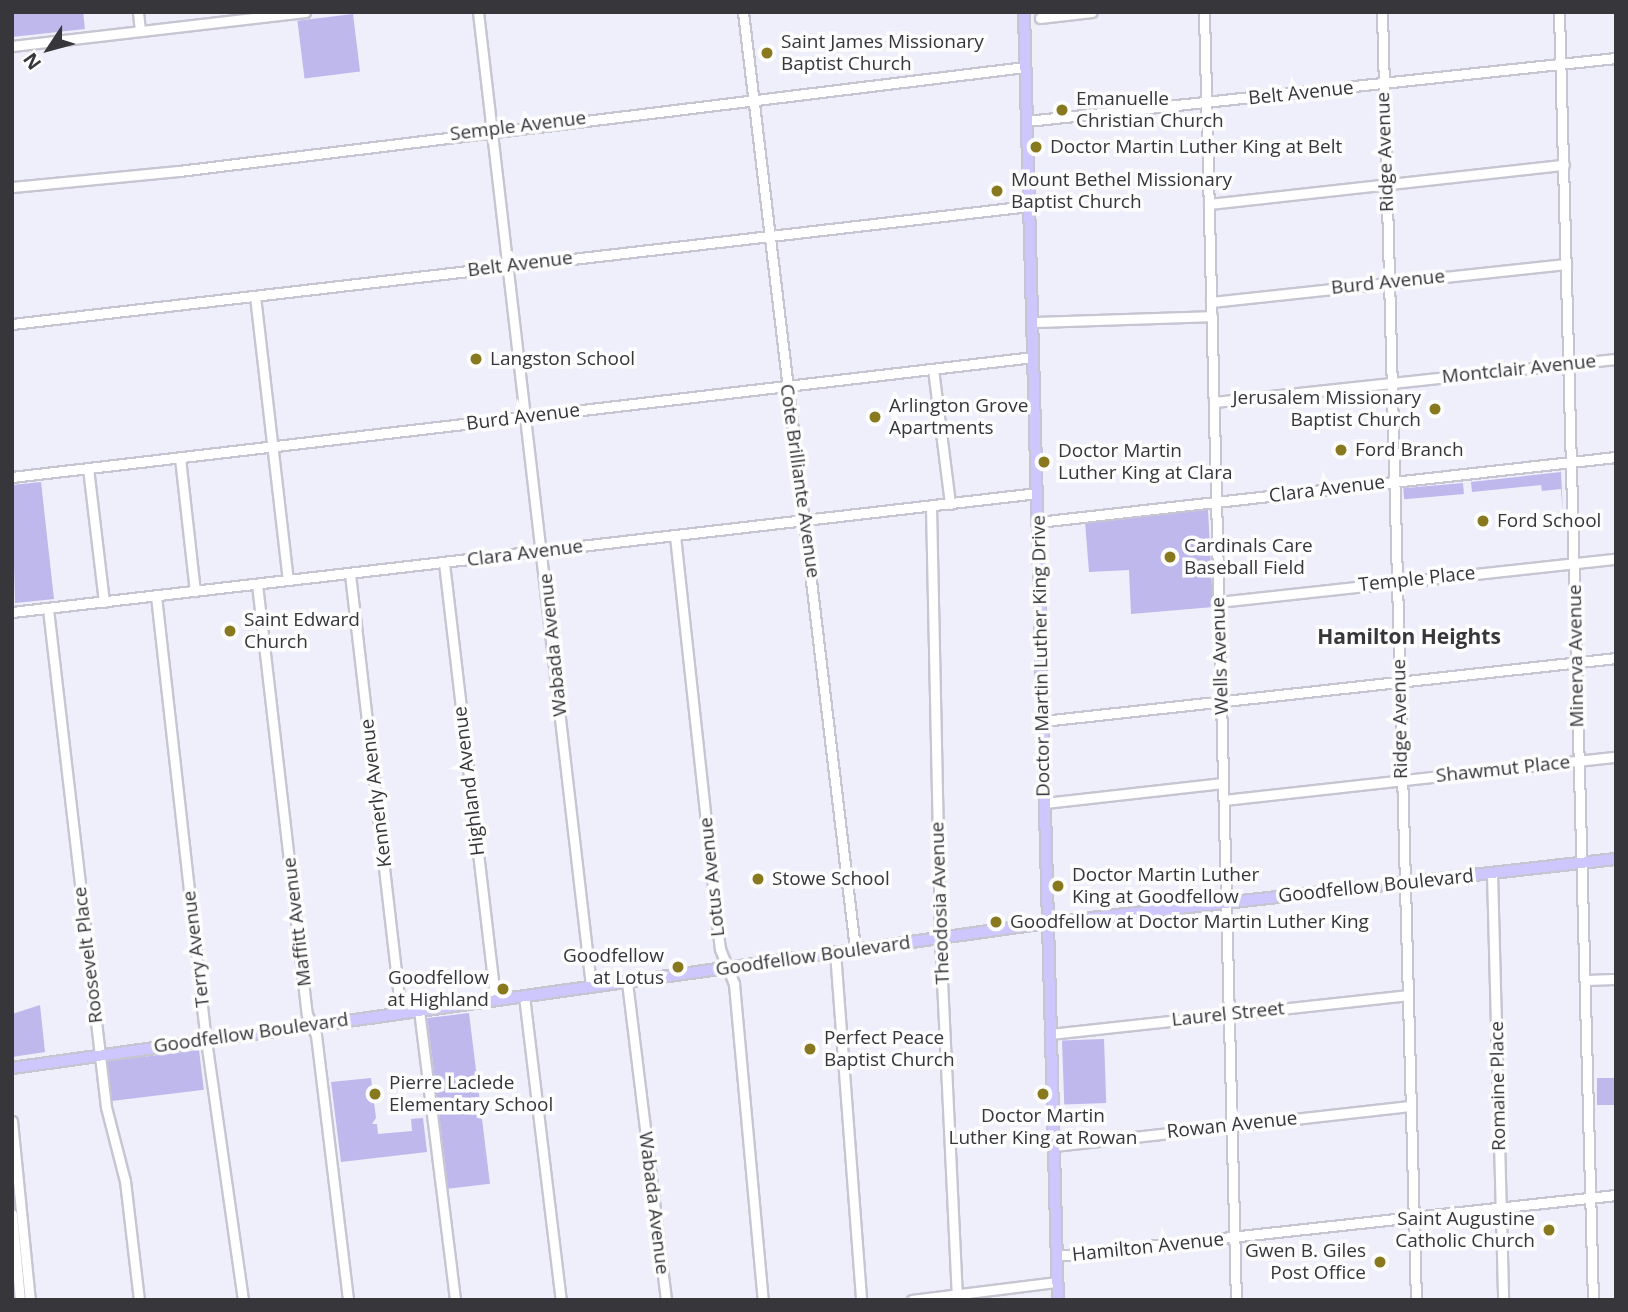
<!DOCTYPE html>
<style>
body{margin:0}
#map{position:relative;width:1628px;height:1312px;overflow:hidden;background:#efeefb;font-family:"Open Sans",sans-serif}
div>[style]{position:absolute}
.green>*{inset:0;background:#beb8ec;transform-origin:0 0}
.roads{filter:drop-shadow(2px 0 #c6c5d1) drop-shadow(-2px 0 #c6c5d1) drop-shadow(0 2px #c6c5d1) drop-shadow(0 -2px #c6c5d1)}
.minor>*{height:9px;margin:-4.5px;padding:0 4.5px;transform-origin:4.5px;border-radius:4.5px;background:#fff}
.major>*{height:10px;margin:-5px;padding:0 5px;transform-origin:5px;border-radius:5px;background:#cec7fe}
.dots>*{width:19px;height:19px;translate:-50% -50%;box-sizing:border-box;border:4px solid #fdfdfd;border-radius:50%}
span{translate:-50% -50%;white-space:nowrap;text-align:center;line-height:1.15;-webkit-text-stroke:7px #fdfdfd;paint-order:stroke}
.poi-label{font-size:19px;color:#36363b}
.left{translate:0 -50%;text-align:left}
.right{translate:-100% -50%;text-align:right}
.street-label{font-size:19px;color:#36363b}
.neighbourhood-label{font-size:21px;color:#36363b;font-weight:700}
.frame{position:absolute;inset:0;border:14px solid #36363b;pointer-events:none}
.north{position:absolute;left:14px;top:14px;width:70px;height:70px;-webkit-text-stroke:5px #fdfdfd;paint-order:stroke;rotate:234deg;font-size:19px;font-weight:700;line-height:28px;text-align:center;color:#36363b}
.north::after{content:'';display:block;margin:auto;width:24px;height:32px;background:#36363b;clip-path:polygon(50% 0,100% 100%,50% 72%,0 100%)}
</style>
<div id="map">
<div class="green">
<div style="clip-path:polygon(12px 12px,83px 12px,85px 29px,12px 37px)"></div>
<div style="left:353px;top:14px;width:58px;height:56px;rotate:83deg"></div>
<div style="clip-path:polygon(1561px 472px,1563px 515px,1561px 489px,1542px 491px,1541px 485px,1472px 492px,1471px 482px)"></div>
<div style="clip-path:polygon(41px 482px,54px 599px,15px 603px,12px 485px)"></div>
<div style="left:1463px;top:483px;width:11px;height:60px;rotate:85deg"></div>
<div style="clip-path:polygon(1208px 509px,1213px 607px,1131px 614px,1129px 570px,1089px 572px,1085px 522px)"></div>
<div style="clip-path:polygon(40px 1005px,45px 1052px,12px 1057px,12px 1014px)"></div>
<div style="left:469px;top:1013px;width:172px;height:42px;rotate:83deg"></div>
<div style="left:1104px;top:1039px;width:64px;height:42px;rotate:88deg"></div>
<div style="left:199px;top:1050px;width:40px;height:93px;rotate:83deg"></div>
<div style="clip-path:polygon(371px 1078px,376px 1118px,372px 1124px,377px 1124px,378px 1134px,412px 1131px,411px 1119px,423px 1118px,427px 1152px,341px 1162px,331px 1082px)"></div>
<div style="left:1616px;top:1078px;width:27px;height:19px;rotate:90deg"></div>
</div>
<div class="roads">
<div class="minor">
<div style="left:138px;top:12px;width:18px;rotate:84deg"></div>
<div style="left:478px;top:12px;width:981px;rotate:83.38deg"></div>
<div style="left:743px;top:12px;width:944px;rotate:83.18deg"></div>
<div style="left:1204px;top:12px;width:1288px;rotate:88.58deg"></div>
<div style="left:1382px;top:12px;width:1288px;rotate:88.49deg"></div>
<div style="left:1559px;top:12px;width:1288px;rotate:88.49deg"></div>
<div style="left:1040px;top:18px;width:52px;rotate:-6.6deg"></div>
<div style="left:12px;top:46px;width:295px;rotate:-6.6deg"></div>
<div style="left:1027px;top:121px;width:592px;rotate:-6.11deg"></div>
<div style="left:12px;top:187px;width:168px;rotate:-5.5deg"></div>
<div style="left:179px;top:171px;width:852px;rotate:-7.01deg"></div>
<div style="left:1209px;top:204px;width:357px;rotate:-6.3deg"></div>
<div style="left:255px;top:296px;width:286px;rotate:83.4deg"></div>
<div style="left:1211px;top:302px;width:357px;rotate:-6.1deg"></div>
<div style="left:1033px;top:322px;width:179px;rotate:-1.9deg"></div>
<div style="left:12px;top:324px;width:1024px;rotate:-6.62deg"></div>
<div style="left:933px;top:369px;width:136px;rotate:82.8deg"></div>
<div style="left:1214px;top:402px;width:404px;rotate:-6.1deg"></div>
<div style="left:180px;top:458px;width:134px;rotate:83.6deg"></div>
<div style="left:88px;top:468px;width:135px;rotate:83.2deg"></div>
<div style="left:12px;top:477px;width:1028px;rotate:-6.7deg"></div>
<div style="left:931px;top:506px;width:432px;rotate:88.8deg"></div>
<div style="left:940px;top:938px;width:362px;rotate:87.3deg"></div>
<div style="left:1038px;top:522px;width:582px;rotate:-6.42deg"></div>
<div style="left:675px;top:536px;width:415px;rotate:83.8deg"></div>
<div style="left:720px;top:949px;width:38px;rotate:68deg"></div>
<div style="left:734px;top:984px;width:317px;rotate:84.8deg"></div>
<div style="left:444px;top:563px;width:440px;rotate:83.3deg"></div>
<div style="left:350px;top:574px;width:441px;rotate:83.4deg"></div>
<div style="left:257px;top:584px;width:433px;rotate:83.4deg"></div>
<div style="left:307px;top:1014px;width:23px;rotate:67deg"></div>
<div style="left:316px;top:1035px;width:267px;rotate:83.1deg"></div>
<div style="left:156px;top:596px;width:447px;rotate:83.6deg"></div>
<div style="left:206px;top:1040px;width:263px;rotate:81.9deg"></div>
<div style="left:1218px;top:602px;width:400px;rotate:-6.2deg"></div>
<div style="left:48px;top:609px;width:501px;rotate:83.36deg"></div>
<div style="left:106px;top:1107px;width:76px;rotate:75.6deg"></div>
<div style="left:125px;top:1181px;width:120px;rotate:83.3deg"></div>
<div style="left:12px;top:612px;width:1032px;rotate:-6.62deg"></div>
<div style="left:1043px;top:721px;width:576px;rotate:-6.27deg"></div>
<div style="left:1224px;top:800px;width:394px;rotate:-6.3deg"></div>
<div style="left:1045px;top:803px;width:179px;rotate:-6.4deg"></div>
<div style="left:1492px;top:873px;width:427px;rotate:88.5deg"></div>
<div style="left:835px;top:952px;width:349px;rotate:85.7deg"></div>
<div style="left:1585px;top:980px;width:31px;rotate:-2deg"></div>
<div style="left:627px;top:982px;width:320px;rotate:83deg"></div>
<div style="left:524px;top:996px;width:306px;rotate:83.1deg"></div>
<div style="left:419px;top:1010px;width:292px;rotate:82.9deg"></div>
<div style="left:1050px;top:1034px;width:359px;rotate:-6.2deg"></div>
<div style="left:12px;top:1121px;width:180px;rotate:84.3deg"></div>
<div style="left:1054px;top:1146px;width:358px;rotate:-6.4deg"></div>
<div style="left:12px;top:1214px;width:86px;rotate:84.7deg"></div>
<div style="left:1057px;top:1256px;width:562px;rotate:-6.23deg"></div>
<div style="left:912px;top:1300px;width:146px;rotate:-7.1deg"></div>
</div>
<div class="major">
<div style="left:1024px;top:12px;width:1288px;rotate:88.49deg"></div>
<div style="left:12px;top:1068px;width:1044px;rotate:-7.98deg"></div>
<div style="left:1046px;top:923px;width:574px;rotate:-6.41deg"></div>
</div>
</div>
<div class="dots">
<div style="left:767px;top:53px;background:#88791e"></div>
<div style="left:1062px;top:110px;background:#88791e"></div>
<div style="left:1036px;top:147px;background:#88791e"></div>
<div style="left:997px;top:191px;background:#88791e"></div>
<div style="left:476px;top:359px;background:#88791e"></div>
<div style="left:1435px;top:409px;background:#88791e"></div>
<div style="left:875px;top:417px;background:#88791e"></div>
<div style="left:1341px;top:450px;background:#88791e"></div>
<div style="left:1044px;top:462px;background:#88791e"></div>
<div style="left:1483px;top:521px;background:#88791e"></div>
<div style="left:1170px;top:557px;background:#88791e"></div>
<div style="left:230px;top:631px;background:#88791e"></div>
<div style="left:758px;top:879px;background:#88791e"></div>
<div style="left:1058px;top:886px;background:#88791e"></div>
<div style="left:996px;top:922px;background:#88791e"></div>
<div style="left:678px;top:967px;background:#88791e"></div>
<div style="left:503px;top:989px;background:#88791e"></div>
<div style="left:810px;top:1049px;background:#88791e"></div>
<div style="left:375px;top:1094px;background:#88791e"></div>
<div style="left:1043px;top:1094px;background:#88791e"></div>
<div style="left:1549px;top:1230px;background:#88791e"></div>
<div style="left:1380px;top:1262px;background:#88791e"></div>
</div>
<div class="poi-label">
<span class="left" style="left:781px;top:53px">Saint James Missionary<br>Baptist Church</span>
<span class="left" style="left:1076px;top:110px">Emanuelle<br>Christian Church</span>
<span class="left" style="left:1050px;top:147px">Doctor Martin Luther King at Belt</span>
<span class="left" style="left:1011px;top:191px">Mount Bethel Missionary<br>Baptist Church</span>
<span class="left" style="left:490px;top:359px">Langston School</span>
<span class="right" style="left:1421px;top:409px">Jerusalem Missionary<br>Baptist Church</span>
<span class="left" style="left:889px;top:417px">Arlington Grove<br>Apartments</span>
<span class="left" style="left:1355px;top:450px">Ford Branch</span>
<span class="left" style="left:1058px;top:462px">Doctor Martin<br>Luther King at Clara</span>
<span class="left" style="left:1497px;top:521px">Ford School</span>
<span class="left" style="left:1184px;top:557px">Cardinals Care<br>Baseball Field</span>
<span class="left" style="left:244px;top:631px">Saint Edward<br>Church</span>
<span class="left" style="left:1072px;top:886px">Doctor Martin Luther<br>King at Goodfellow</span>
<span class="left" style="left:772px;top:879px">Stowe School</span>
<span class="left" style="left:1010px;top:922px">Goodfellow at Doctor Martin Luther King</span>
<span class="right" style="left:664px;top:967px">Goodfellow<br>at Lotus</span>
<span class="right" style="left:489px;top:989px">Goodfellow<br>at Highland</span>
<span class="left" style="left:824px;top:1049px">Perfect Peace<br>Baptist Church</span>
<span class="left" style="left:389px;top:1094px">Pierre Laclede<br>Elementary School</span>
<span style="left:1043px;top:1127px">Doctor Martin<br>Luther King at Rowan</span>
<span class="right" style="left:1535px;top:1230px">Saint Augustine<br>Catholic Church</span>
<span class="right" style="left:1366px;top:1262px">Gwen B. Giles<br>Post Office</span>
</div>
<div class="street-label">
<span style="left:1301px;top:93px;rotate:-6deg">Belt Avenue</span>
<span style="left:518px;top:126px;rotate:-7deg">Semple Avenue</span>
<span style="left:1385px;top:152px;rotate:-92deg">Ridge Avenue</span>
<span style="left:520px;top:264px;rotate:-7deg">Belt Avenue</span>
<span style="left:1388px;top:282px;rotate:-6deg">Burd Avenue</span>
<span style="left:1519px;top:369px;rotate:-6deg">Montclair Avenue</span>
<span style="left:523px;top:417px;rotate:-7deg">Burd Avenue</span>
<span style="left:800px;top:481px;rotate:82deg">Cote Brilliante Avenue</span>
<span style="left:1327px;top:489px;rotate:-7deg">Clara Avenue</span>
<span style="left:525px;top:553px;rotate:-7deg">Clara Avenue</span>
<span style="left:1417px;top:579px;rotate:-6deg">Temple Place</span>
<span style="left:553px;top:645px;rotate:-96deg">Wabada Avenue</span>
<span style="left:1041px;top:656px;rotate:-91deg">Doctor Martin Luther King Drive</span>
<span style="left:1220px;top:656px;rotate:-92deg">Wells Avenue</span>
<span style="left:1576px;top:656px;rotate:-91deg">Minerva Avenue</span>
<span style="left:1400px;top:719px;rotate:-91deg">Ridge Avenue</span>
<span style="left:1503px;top:769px;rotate:-6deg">Shawmut Place</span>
<span style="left:469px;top:781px;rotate:-97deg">Highland Avenue</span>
<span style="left:376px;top:793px;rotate:-97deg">Kennerly Avenue</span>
<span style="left:712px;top:877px;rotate:-96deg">Lotus Avenue</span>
<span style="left:1376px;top:886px;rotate:-6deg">Goodfellow Boulevard</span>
<span style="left:940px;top:903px;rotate:-92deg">Theodosia Avenue</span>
<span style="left:297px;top:922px;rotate:-97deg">Maffitt Avenue</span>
<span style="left:196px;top:949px;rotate:-97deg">Terry Avenue</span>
<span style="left:88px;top:955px;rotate:-97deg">Roosevelt Place</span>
<span style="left:813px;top:956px;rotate:-8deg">Goodfellow Boulevard</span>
<span style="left:1228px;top:1014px;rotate:-6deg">Laurel Street</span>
<span style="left:251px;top:1033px;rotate:-8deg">Goodfellow Boulevard</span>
<span style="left:1498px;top:1086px;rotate:-91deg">Romaine Place</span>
<span style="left:1232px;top:1125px;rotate:-6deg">Rowan Avenue</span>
<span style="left:654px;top:1203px;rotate:83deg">Wabada Avenue</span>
<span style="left:1148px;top:1247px;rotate:-6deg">Hamilton Avenue</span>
</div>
<div class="neighbourhood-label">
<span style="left:1409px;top:636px">Hamilton Heights</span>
</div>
<div class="frame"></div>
<div class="north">N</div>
</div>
